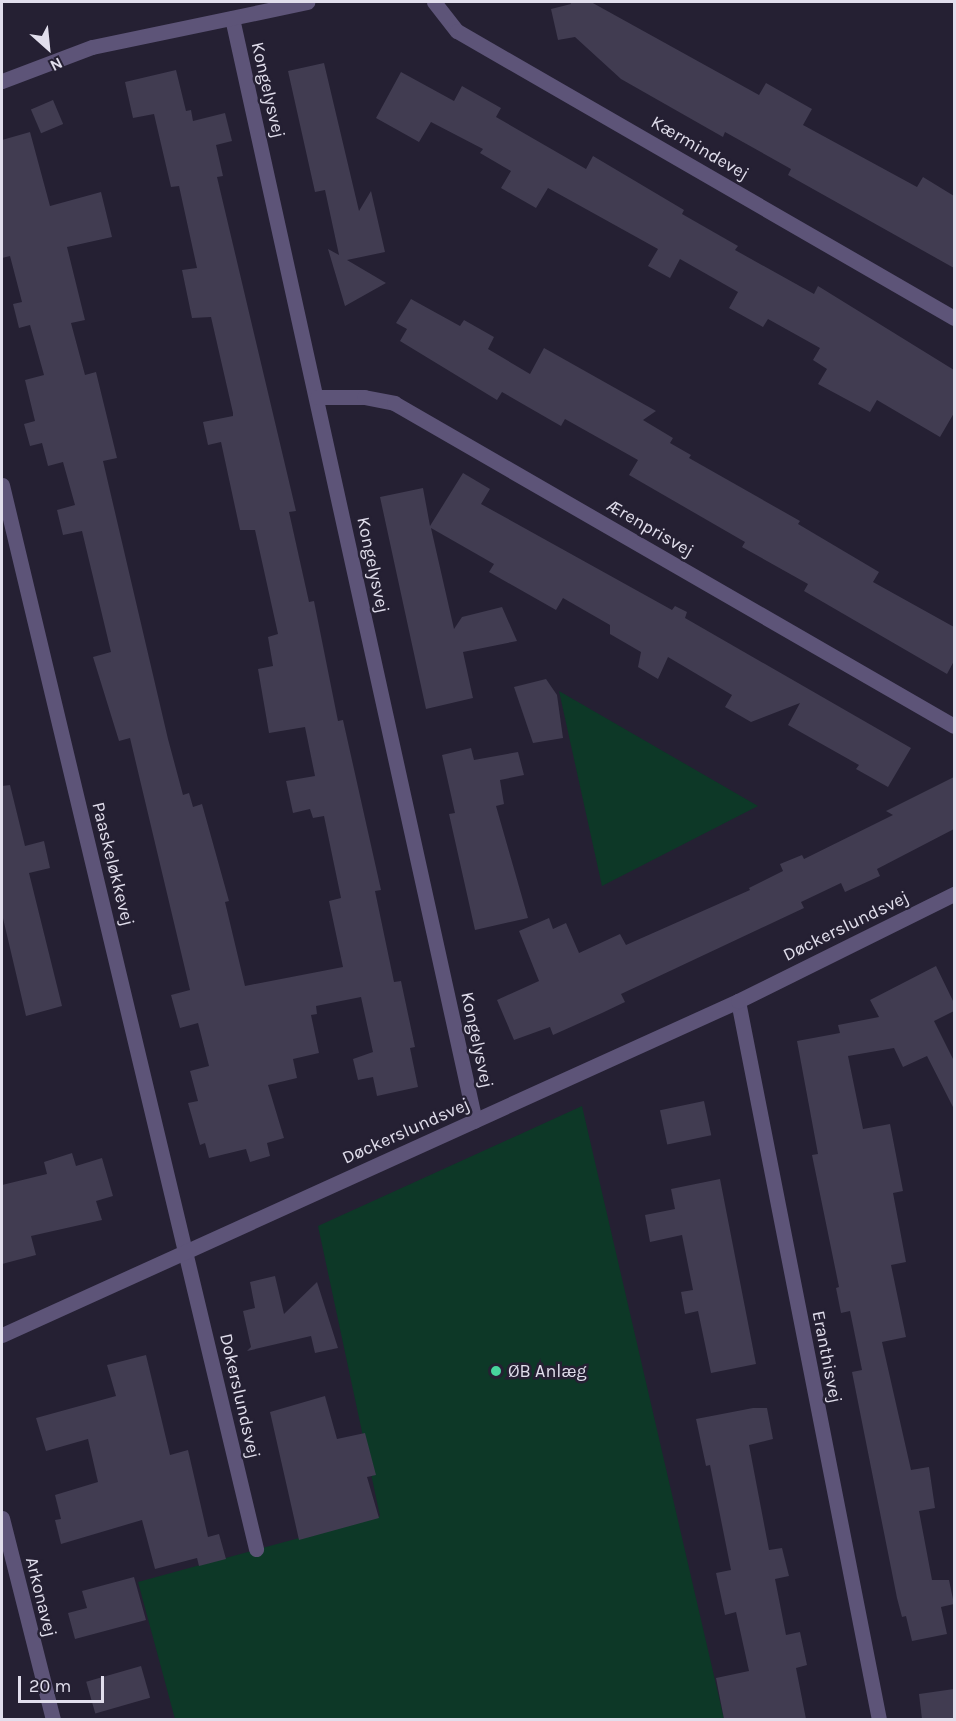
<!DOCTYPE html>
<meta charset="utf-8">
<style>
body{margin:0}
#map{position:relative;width:956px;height:1721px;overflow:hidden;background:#252033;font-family:Karla,sans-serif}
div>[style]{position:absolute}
.green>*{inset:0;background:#0d3827}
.building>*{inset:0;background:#413c51;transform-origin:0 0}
.street>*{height:15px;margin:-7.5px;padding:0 7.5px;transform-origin:7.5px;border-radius:7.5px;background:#5d5478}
.dots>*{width:16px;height:16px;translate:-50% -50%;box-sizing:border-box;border:3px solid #252033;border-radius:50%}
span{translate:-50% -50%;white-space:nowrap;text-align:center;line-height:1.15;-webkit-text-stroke:5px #252033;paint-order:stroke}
.street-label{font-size:18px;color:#e1deec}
.poi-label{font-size:18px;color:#e1deec}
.left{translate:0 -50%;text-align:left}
.frame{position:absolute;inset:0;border:3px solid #e1deec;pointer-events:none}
.north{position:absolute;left:18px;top:18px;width:60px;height:60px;-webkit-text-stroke:4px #252033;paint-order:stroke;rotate:153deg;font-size:16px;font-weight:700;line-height:24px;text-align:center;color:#e1deec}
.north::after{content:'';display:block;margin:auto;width:21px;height:27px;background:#e1deec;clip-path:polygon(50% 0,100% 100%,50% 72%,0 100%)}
.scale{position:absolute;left:18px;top:1676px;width:86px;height:27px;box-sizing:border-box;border:3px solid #e1deec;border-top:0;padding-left:8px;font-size:18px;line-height:21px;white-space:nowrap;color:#e1deec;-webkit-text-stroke:4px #252033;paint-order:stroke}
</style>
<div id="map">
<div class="green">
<div style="clip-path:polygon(559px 691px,758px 806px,602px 886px)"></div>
<div style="clip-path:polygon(582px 1106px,724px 1719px,175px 1719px,138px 1582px,380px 1516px,318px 1226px)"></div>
</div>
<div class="building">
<div style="clip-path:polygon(570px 2px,591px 2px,759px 95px,766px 83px,812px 109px,803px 125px,917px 187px,923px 177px,954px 196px,954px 268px,788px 175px,791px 169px,725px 132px,723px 137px,621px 79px,575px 37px,558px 40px,551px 9px,571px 4px)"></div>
<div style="clip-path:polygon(324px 63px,359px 211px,371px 191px,385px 252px,347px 260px,386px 283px,345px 306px,328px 249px,339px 255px,325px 190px,315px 192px,288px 71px)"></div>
<div style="clip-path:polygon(176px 70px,186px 111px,191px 110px,193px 121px,225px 113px,232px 141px,216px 145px,223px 176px,217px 177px,296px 511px,289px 512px,309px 602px,314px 601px,338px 721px,343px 720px,381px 890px,375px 891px,394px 982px,401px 981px,415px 1047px,410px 1048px,418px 1087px,377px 1096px,373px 1077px,358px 1080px,353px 1059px,373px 1052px,361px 997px,316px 1006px,317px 1014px,311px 1015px,319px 1053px,293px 1059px,297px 1078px,268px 1085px,284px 1138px,267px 1143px,270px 1156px,250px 1162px,246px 1149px,209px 1158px,205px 1143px,200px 1145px,188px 1103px,198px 1101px,190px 1071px,209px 1066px,198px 1023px,180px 1028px,171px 995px,190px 990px,130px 738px,119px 741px,93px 657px,111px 652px,82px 531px,63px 535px,57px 510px,75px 505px,63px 462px,48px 466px,42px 443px,30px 446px,24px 424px,35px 421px,25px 380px,44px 375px,30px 325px,19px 328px,13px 304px,22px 302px,10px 256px,2px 258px,2px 140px,30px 132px,50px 206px,101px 192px,112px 237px,67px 247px,85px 320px,71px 323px,85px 375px,96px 372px,117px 458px,103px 461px,168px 739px,183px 795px,189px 793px,193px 807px,202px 804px,229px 901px,225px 902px,245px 986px,343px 967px,329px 901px,341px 898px,324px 816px,313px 818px,310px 809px,293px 813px,286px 781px,315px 776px,305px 727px,269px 733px,258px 669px,273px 666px,268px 637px,278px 634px,255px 530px,240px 530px,221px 442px,208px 445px,203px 422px,233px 416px,233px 413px,211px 317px,192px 318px,182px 270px,197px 268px,179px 186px,171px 187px,154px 114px,133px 118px,125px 82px)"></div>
<div style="clip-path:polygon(401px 72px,454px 101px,462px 86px,501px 108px,496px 117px,586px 169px,593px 156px,684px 210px,682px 214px,738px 246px,735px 250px,814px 294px,818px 286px,954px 370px,954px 413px,940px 437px,877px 400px,870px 412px,818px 384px,827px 369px,813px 360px,820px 348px,768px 319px,763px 327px,729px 308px,738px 292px,680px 259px,670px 278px,648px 266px,658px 249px,548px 188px,536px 208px,501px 188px,511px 171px,480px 153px,483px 149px,431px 122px,419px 142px,376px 118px)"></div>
<div style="left:53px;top:100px;width:26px;height:24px;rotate:67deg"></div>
<div style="clip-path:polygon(411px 299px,460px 326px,464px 320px,494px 337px,488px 349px,530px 374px,544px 348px,656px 411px,643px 420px,673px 438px,670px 443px,691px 455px,689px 458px,800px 521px,798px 524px,879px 572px,873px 582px,954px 627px,954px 661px,947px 674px,804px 591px,808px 584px,742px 547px,745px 542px,629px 475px,638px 460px,565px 419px,561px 426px,502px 392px,497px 400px,400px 341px,407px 329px,396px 323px)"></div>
<div style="clip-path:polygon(463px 473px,490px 489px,481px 504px,672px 610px,675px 606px,687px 612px,685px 618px,911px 748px,888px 787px,856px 769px,859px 765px,788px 725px,800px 703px,751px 722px,725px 707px,732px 695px,668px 657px,658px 679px,638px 667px,641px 652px,610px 634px,610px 625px,563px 598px,556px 610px,489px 572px,494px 564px,431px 528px,454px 629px,462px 617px,502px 607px,517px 641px,463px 652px,473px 698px,426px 709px,380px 497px,423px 488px,430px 526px)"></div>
<div style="clip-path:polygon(546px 679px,557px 695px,563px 738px,533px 743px,514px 687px)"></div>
<div style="clip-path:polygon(471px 748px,474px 760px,518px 752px,524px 775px,500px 780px,504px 804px,496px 806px,528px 918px,475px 930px,449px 814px,455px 813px,442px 755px)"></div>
<div style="clip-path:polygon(954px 777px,954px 829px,877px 869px,880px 876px,845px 892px,841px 883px,801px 902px,804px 908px,621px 994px,625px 1002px,602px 1013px,553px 1035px,550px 1027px,514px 1040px,497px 1000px,539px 981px,519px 931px,549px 918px,553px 929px,566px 923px,579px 953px,620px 934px,626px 945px,750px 890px,749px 888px,783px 871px,780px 864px,802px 855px,804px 859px,893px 815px,886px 811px)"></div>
<div style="clip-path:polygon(10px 785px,25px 846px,44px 841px,50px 868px,29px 873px,62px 1006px,26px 1016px,2px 914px,2px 786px)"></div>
<div style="clip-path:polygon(936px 966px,954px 1003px,954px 1011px,934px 1021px,954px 1061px,954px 1109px,927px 1056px,903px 1067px,894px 1048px,848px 1056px,863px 1129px,890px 1124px,903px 1191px,893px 1193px,906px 1262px,891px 1265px,906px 1337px,882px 1342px,911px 1470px,929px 1467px,935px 1508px,919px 1511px,932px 1580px,949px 1580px,954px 1604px,941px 1607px,947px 1634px,912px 1641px,906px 1616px,902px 1617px,897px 1598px,852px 1372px,862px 1370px,850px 1311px,841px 1313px,836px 1288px,839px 1287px,812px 1155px,818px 1154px,797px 1041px,840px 1033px,838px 1025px,879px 1017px,870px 1000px)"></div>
<div style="left:704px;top:1101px;width:35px;height:45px;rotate:78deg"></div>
<div style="clip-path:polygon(72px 1153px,76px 1166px,102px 1158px,113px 1196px,96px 1201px,102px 1220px,31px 1236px,36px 1255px,2px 1264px,2px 1185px,47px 1174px,44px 1162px)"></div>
<div style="clip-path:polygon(720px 1179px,756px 1364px,711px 1373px,698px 1311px,685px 1314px,681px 1292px,693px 1290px,682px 1235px,650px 1242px,645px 1215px,675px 1209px,671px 1189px)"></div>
<div style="clip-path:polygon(275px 1276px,284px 1314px,317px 1282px,338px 1348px,315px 1353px,311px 1336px,247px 1351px,251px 1347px,243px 1311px,255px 1308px,250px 1282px)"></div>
<div style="clip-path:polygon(146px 1355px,170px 1455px,188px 1450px,208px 1537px,219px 1534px,226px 1559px,199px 1566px,197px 1558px,155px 1569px,142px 1520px,61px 1544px,55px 1520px,61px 1519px,55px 1495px,98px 1482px,88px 1439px,46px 1451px,36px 1418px,116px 1396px,107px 1365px)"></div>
<div style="clip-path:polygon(325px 1396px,337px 1439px,365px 1433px,376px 1475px,367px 1477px,379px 1518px,299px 1540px,270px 1412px)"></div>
<div style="clip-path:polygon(753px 1408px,767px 1408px,773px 1439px,749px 1445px,769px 1550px,782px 1548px,789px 1576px,775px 1579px,786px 1635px,800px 1632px,807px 1665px,796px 1668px,806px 1719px,724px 1719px,716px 1678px,749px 1671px,736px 1612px,725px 1615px,716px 1573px,731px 1570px,710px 1465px,706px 1466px,696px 1419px)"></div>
<div style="clip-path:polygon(134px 1577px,146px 1620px,75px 1639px,68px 1613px,87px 1608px,82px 1591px)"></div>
<div style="left:141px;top:1666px;width:33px;height:57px;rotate:74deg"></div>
<div style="clip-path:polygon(954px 1689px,954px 1719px,922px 1719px,919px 1694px)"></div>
</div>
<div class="street">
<div style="left:434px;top:2px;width:37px;rotate:52deg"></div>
<div style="left:457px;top:31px;width:574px;rotate:30deg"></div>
<div style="left:232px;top:18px;width:1129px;rotate:77.58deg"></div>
<div style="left:2px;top:81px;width:96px;rotate:-20.7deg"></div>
<div style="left:92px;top:47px;width:220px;rotate:-11.8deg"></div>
<div style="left:317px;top:397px;width:47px"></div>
<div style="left:364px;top:397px;width:31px;rotate:11deg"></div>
<div style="left:394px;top:403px;width:646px;rotate:29.98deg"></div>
<div style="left:2px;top:485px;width:1094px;rotate:76.57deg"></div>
<div style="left:738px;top:1001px;width:733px;rotate:78.9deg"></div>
<div style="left:2px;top:1335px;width:808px;rotate:-24.41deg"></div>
<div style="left:738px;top:1001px;width:241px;rotate:-26.4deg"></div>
<div style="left:2px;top:1518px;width:208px;rotate:75.8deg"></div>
</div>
<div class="dots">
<div style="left:496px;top:1371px;background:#47d49d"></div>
</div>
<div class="street-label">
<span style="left:268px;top:90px;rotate:77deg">Kongelysvej</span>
<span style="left:700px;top:148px;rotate:30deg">Kærmindevej</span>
<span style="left:650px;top:528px;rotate:30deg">Ærenprisvej</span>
<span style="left:373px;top:565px;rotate:78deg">Kongelysvej</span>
<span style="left:113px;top:864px;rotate:76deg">Paaskeløkkevej</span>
<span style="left:846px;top:926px;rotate:-26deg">Døckerslundsvej</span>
<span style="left:477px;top:1040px;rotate:78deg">Kongelysvej</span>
<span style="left:406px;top:1131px;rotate:-24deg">Døckerslundsvej</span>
<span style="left:827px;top:1357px;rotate:79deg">Eranthisvej</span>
<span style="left:240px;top:1396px;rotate:77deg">Dokerslundsvej</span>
<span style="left:41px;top:1597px;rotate:76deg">Arkonavej</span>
</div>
<div class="poi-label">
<span class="left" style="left:508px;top:1371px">ØB Anlæg</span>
</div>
<div class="frame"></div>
<div class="north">N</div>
<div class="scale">20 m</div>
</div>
